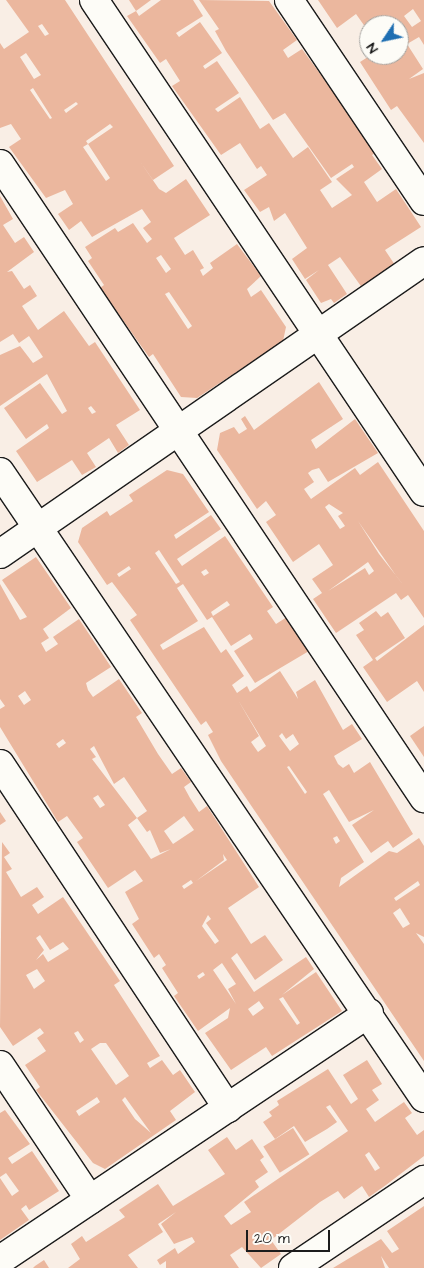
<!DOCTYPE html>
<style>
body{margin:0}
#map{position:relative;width:424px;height:1268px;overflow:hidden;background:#f9eee5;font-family:"Architects Daughter",sans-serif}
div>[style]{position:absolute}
.building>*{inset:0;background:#ebb79e;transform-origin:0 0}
.roads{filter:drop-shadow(1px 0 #1c1c1c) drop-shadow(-1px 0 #1c1c1c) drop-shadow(0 1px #1c1c1c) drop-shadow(0 -1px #1c1c1c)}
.minor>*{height:28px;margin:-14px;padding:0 14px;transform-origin:14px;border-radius:14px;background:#fdfcf7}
span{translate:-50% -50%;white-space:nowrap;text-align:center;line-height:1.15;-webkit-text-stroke:4px #fdfcf7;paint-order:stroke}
.north{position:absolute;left:359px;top:15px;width:50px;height:50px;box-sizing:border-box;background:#fdfcf7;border:1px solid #a3a29f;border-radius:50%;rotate:236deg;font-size:14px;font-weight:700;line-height:20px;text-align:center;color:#1c1c1c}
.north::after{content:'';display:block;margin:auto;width:18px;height:22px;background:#1f6fb2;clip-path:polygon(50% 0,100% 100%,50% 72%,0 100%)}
.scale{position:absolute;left:246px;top:1230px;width:84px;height:22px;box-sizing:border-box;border:2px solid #1c1c1c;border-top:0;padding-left:6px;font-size:15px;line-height:18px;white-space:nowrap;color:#1c1c1c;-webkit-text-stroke:4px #fdfcf7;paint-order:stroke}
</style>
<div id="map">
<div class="building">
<div style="clip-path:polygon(evenodd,6px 0,65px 0,174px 166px,153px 180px,139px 160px,159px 189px,166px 193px,186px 179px,210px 215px,174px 238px,185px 255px,193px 250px,204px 268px,200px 270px,203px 276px,213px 268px,210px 263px,237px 244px,261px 276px,247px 289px,251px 297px,261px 290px,286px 327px,283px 341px,197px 398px,181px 397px,153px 354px,149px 357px,100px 288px,104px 285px,88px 261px,92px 258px,85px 247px,115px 228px,118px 232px,133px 223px,147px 243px,152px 239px,143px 228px,151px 222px,142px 209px,92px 237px,81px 221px,69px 230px,58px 214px,73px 204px,65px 190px,46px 198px,9px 147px,21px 139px,11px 124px,0 128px,0 43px,4px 49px,29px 32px,6px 0,42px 24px,49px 34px,45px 36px,38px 26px,42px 24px,6px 0,26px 53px,41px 75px,34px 79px,20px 57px,26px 53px,6px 0,33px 88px,52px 118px,50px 119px,30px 90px,33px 88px,6px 0,76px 102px,78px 104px,66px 113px,64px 110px,76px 102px,6px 0,110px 124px,113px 127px,88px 144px,86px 141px,110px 124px,6px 0,88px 144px,110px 178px,106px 181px,83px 147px,88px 144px,6px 0,161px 255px,171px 269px,166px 273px,156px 258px,161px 255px,6px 0,169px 292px,192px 326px,188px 329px,165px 294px,169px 292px)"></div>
<div style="clip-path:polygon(129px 0,151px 0,136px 11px)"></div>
<div style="clip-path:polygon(161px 0,193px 0,203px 16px,176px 33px,179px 37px,200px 22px,222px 53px,203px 66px,205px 69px,217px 61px,239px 93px,215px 109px,218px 112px,240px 97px,260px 129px,269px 123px,293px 158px,308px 147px,332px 182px,320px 190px,332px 208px,352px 195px,336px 179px,354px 167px,352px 164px,331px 178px,285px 113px,273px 120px,226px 51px,215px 31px,219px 29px,199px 0,269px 1px,297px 40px,283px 50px,288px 58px,302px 49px,377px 152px,372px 155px,382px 169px,364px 182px,377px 202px,396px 189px,421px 227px,385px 250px,395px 265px,363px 289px,340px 257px,328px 265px,347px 294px,334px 303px,331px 299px,321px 303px,306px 280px,319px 270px,305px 279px,292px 259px,307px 248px,285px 213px,274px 221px,269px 207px,260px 212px,244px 190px,267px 175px,261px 166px,257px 169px,240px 143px,221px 155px,172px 86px,180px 81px,166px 59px,160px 63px,127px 16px,136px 11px,139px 16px)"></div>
<div style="clip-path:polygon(evenodd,318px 0,424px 0,424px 45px,419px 37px,407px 44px,423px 69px,409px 79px,424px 73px,424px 143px,397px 106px,391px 110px,360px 62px,371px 55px,399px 55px,399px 25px,386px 25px,381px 18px,366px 28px,356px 14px,337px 28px,318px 0,413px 9px,421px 21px,412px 27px,404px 16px,413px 9px)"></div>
<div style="clip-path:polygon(evenodd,0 196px,13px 219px,3px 225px,15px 243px,24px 237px,34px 252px,7px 272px,12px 271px,24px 289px,30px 285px,37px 296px,22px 306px,38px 330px,64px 311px,89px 346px,95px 342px,140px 410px,116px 425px,129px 445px,118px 453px,109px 438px,87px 453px,96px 467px,82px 475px,72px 460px,37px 482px,16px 451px,49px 428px,47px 424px,26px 439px,4px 408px,40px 383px,62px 414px,67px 411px,47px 374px,0 406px,0 355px,20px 346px,33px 363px,43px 357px,29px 336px,19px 343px,13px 334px,0 342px,0 196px,91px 406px,96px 412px,92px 414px,88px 408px,91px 406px)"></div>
<div style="clip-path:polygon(evenodd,319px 382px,343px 419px,311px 440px,316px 449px,355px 419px,378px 453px,328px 482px,319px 468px,312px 470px,308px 473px,314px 482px,304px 489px,311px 499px,355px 468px,360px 475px,378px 462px,424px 531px,424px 618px,408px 595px,401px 600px,396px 593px,336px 633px,313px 599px,322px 593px,312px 579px,333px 565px,319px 544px,293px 562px,266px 522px,276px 515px,266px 501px,257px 509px,217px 450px,220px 433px,234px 427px,239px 434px,247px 429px,241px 419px,245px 416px,254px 430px,319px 382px,329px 504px,343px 513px,338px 516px,345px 526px,340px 529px,325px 507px,329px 504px,319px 382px,358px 521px,397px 577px,405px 587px,379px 554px,358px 521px,319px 382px,368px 562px,374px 571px,369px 575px,365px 568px,328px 591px,368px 562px)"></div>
<div style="clip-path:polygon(evenodd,167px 470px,183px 474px,209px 512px,174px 535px,176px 539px,211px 515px,221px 529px,177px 559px,182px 566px,225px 536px,273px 607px,267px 611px,276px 624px,287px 617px,309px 651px,255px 683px,234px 651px,253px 639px,250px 634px,231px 646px,212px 617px,207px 620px,183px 584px,177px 588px,198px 621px,160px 645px,163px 650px,204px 627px,221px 653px,226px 649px,244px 676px,232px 685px,237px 693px,247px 686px,250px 692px,280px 671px,298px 699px,296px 692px,315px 680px,343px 730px,352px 724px,362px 739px,334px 756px,338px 764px,343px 768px,349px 764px,354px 773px,370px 762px,413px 834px,393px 848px,388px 841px,371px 853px,352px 825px,374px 810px,349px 822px,329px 790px,323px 794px,364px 862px,341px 878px,339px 887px,389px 851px,397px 853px,419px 838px,424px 846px,424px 937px,416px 933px,424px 944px,424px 1061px,221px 761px,208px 735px,213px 732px,206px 721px,201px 725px,130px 620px,137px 615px,112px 582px,107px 585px,78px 542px,82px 528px,107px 511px,110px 516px,133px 501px,129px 495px,167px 470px,159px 550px,180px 582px,176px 584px,155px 553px,159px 550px,167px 470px,129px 566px,131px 569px,119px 577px,117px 574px,129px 566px,167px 470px,206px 569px,209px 573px,204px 576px,201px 572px,206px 569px,167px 470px,227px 601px,230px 605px,213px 616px,211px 612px,227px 601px,167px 470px,238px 700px,266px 746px,258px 752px,251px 742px,259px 736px,238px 700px,167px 470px,282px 733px,286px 739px,293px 734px,299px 744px,290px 751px,279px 736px,282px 733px,167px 470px,289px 766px,307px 792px,305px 794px,287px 767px,289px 766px,167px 470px,337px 836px,340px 841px,336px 844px,333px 838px,337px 836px,167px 470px,418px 881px,420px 885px,396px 901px,394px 898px,418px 881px,167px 470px,400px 908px,410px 924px,403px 928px,393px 913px,400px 908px)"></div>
<div style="clip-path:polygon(evenodd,36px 557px,71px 608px,43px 629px,49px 638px,41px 643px,46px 652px,58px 644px,53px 637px,79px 619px,111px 667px,86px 683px,88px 690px,93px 697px,119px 679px,142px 713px,136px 717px,158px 754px,172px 774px,181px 768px,191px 782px,184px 787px,190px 798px,199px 812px,207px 806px,259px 887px,228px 908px,251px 944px,265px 935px,283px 960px,255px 980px,237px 953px,231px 958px,254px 992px,306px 957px,314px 969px,282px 995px,316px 972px,342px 1011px,272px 1056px,266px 1047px,231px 1070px,205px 1033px,228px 1018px,230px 1008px,198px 1031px,174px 996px,178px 993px,162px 968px,166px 965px,159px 954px,154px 958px,132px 924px,139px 919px,125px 892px,143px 881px,135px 870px,108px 888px,77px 842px,83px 838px,67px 816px,58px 822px,0 727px,0 709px,5px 706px,0 699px,0 584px,20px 620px,27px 617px,2px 580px,36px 557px,25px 691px,31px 700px,24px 705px,18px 696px,25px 691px,36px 557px,63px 739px,66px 743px,59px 748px,56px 744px,63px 739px,36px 557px,94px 746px,114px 784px,124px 777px,147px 811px,137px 818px,147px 832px,150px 830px,160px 853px,171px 849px,151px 859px,128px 825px,137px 818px,92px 759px,96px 757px,90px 749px,94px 746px,36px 557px,98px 795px,105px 805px,100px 808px,93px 798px,98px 795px,36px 557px,184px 816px,194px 830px,173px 844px,164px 831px,184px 816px,36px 557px,223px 854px,227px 860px,196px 881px,224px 860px,223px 854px,36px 557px,191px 880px,193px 883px,184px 889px,182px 886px,191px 880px,36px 557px,208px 915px,211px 919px,206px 923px,219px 941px,215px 944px,202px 926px,208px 915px,36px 557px,222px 963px,236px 984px,228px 989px,236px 1004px,213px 970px,222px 963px,36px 557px,203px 972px,205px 975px,199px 979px,197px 976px,203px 972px,36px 557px,283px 997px,300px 1023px,297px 1025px,279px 999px,283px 997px,36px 557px,259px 1001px,264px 1008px,253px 1016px,248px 1009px,259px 1001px)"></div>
<div style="clip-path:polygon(376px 611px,381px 617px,388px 612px,405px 638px,375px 658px,377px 661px,424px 625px,424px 692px,417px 681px,387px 702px,363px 667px,373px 660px,356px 635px,364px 630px,359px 623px)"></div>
<div style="clip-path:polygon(424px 726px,424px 757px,410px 736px)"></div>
<div style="clip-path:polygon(0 812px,6px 821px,0 825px)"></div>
<div style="clip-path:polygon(evenodd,2px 842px,10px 853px,4px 857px,12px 869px,6px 872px,21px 897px,37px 887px,44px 897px,32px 905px,38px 914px,63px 897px,120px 981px,114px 985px,160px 1056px,147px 1063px,150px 1068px,162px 1060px,173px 1075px,180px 1070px,195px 1092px,170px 1111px,176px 1120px,105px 1169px,93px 1163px,36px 1090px,40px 1087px,25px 1065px,46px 1051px,37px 1038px,44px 1033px,40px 1028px,13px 1046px,0 1027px,2px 842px,40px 935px,50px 950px,63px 942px,69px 949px,48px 962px,43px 954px,36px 960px,44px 950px,36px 938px,40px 935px,2px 842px,37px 969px,45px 981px,34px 989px,26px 975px,37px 969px,2px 842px,78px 1031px,84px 1040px,80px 1043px,74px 1033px,78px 1031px,2px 842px,100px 1043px,106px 1043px,129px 1076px,116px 1085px,91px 1049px,100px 1043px,2px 842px,97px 1097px,100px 1102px,79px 1116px,76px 1111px,97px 1097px,2px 842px,125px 1097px,151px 1133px,135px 1119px,122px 1100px,125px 1097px)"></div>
<div style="clip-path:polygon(evenodd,367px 1060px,382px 1084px,372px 1090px,379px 1100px,366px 1109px,375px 1122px,404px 1102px,412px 1113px,405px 1118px,417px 1135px,424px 1130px,424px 1156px,386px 1185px,369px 1197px,362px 1186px,344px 1199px,338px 1191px,320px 1202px,271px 1240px,281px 1254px,261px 1268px,242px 1247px,230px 1255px,239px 1268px,166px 1268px,166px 1261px,160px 1265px,157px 1260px,175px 1248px,178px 1254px,195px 1242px,192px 1237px,174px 1244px,161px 1224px,176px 1212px,158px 1224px,163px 1232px,128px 1255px,138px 1268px,68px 1268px,80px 1259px,71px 1244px,82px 1236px,86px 1242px,125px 1217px,119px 1210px,158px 1184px,173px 1206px,225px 1174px,208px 1150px,227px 1137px,236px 1150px,252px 1139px,264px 1157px,260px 1160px,268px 1172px,255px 1181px,259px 1187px,224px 1216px,231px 1225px,251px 1212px,244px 1202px,348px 1131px,330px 1105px,326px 1107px,337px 1122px,327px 1129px,305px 1142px,294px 1126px,275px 1139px,263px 1122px,272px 1116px,269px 1112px,279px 1105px,277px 1101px,328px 1069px,351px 1104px,358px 1099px,343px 1075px,367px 1060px,369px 1152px,380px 1168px,375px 1171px,365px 1155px,369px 1152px)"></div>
<div style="clip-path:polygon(5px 1110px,30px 1144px,8px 1158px,12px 1164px,32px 1151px,59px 1191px,29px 1210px,26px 1205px,21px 1209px,29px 1220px,0 1240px,0 1178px,12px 1196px,19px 1191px,6px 1173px,0 1177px,0 1113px)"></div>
<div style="left:293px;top:1128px;width:31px;height:35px;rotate:58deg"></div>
<div style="clip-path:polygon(424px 1206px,424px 1268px,389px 1268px,381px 1256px,385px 1268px,333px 1268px,381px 1239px,392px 1253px,399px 1249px,387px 1231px)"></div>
<div style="clip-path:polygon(44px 1260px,49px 1268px,33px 1268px,35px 1266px)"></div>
</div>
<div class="roads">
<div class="minor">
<div style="left:94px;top:0;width:592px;rotate:56.15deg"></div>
<div style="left:289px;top:0;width:242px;rotate:56.1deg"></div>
<div style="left:0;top:164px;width:763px;rotate:56.23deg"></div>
<div style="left:0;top:472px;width:756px;rotate:55.89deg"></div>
<div style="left:0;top:554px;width:515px;rotate:-34.65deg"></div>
<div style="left:0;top:764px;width:413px;rotate:56.5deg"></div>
<div style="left:0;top:1065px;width:162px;rotate:56.3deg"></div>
<div style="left:0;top:1260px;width:444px;rotate:-33.8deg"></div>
<div style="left:293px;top:1268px;width:158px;rotate:-33.9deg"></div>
</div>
</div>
<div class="north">N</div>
<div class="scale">20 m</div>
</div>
